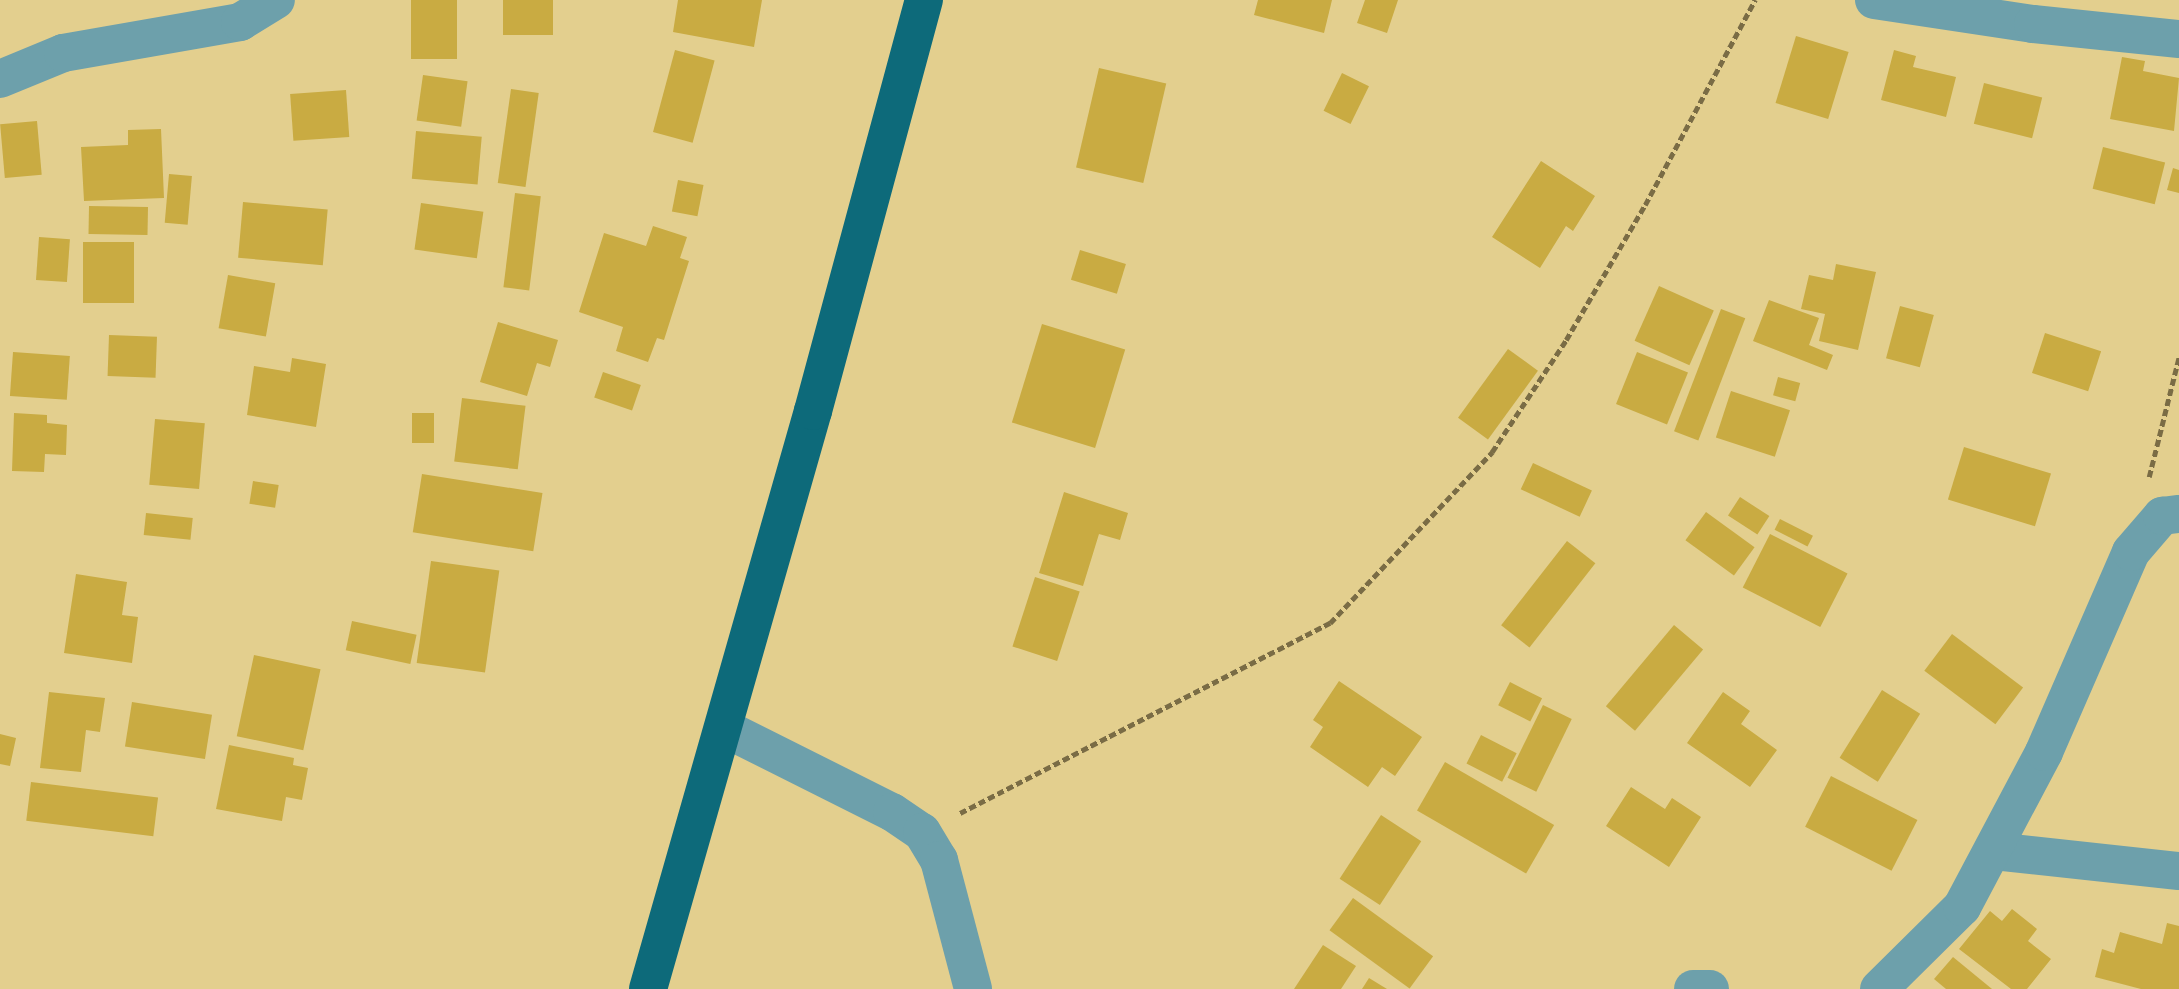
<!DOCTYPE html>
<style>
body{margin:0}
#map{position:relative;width:2179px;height:989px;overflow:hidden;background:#e3cf8e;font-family:"Crimson Pro",serif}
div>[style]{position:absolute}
.building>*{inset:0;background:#c9ab42;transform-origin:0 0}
.path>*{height:4.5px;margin-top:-2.25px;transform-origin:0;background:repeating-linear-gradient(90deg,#7a6c45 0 7px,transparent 0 10.5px)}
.minor>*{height:38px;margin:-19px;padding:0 19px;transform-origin:19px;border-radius:19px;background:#6da0ab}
.trunk>*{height:38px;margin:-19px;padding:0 19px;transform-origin:19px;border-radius:19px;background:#0d6a7a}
span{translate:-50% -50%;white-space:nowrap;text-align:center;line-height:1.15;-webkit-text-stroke:5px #f0dc9b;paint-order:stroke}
</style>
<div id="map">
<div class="building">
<div style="left:411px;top:0;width:46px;height:59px"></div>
<div style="left:503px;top:0;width:50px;height:35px"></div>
<div style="clip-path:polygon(678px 0,762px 0,754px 47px,673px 32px)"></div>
<div style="clip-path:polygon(1258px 0,1332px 0,1324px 33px,1254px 15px)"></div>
<div style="clip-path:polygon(1365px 0,1398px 0,1387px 33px,1357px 23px)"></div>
<div style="left:1796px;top:36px;width:55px;height:70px;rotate:17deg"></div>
<div style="left:675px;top:50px;width:41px;height:85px;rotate:15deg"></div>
<div style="clip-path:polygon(1894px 50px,1916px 56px,1913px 67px,1956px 77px,1946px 117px,1881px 100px)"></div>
<div style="clip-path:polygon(2122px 57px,2145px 61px,2143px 71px,2179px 78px,2174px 131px,2110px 119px)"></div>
<div style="left:1099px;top:68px;width:69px;height:102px;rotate:13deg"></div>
<div style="left:1342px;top:73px;width:30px;height:42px;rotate:26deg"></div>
<div style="left:423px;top:75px;width:45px;height:46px;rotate:8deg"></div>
<div style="left:1984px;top:83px;width:60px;height:42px;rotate:14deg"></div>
<div style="left:511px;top:89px;width:28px;height:95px;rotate:8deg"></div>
<div style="left:346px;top:90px;width:47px;height:56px;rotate:86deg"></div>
<div style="left:37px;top:121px;width:54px;height:37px;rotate:85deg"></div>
<div style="clip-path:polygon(161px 129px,164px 198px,84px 201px,81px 147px,128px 145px,128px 130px)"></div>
<div style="left:416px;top:131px;width:66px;height:48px;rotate:5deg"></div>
<div style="left:2103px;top:147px;width:64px;height:43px;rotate:14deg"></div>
<div style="clip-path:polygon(1541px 161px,1595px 196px,1573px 231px,1566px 226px,1540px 268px,1492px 237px)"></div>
<div style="clip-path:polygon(2173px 168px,2179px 170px,2179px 193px,2167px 190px)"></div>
<div style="left:169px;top:174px;width:23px;height:49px;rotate:5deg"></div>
<div style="left:678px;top:180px;width:26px;height:32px;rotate:11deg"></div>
<div style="left:515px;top:193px;width:26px;height:95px;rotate:7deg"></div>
<div style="left:243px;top:202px;width:85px;height:56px;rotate:5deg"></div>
<div style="left:421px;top:203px;width:63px;height:47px;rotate:8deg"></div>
<div style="left:89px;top:206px;width:59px;height:28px;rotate:1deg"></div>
<div style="clip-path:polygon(653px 226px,687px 237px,680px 258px,689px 261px,664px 340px,657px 338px,648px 362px,616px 351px,623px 327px,579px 312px,604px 233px,646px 246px)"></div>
<div style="left:39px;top:237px;width:31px;height:43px;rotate:4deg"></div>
<div style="left:83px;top:242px;width:51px;height:61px"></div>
<div style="left:1080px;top:250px;width:48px;height:31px;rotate:17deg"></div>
<div style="clip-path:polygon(1836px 264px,1876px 272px,1858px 350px,1819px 341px,1825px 314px,1801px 309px,1809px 275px,1833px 280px)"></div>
<div style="left:228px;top:275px;width:48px;height:54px;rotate:10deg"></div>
<div style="left:1659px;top:286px;width:60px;height:60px;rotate:24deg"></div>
<div style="clip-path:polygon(1769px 300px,1819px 318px,1809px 345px,1833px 355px,1827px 370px,1753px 341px)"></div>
<div style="left:1900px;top:306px;width:35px;height:54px;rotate:15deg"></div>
<div style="left:1721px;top:309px;width:26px;height:131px;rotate:21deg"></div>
<div style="clip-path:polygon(498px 322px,558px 340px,550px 367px,537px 363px,527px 396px,480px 382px)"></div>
<div style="left:1042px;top:324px;width:87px;height:103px;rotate:17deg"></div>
<div style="left:2045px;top:333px;width:59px;height:42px;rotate:18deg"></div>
<div style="left:109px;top:335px;width:48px;height:41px;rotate:2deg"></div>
<div style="left:1508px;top:349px;width:37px;height:85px;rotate:36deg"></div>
<div style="left:13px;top:352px;width:57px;height:44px;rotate:4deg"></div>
<div style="left:1637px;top:352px;width:55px;height:56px;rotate:22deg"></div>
<div style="clip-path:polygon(292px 358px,326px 364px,316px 427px,247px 415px,254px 366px,290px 372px)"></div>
<div style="left:603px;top:372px;width:40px;height:27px;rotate:19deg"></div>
<div style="left:1778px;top:377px;width:23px;height:19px;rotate:15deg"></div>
<div style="left:1731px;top:391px;width:62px;height:49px;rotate:18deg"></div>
<div style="left:462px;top:398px;width:64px;height:64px;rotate:7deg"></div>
<div style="clip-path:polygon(14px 413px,47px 415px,47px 423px,67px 425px,66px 455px,45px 454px,44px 472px,12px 471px)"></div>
<div style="left:412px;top:413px;width:22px;height:30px"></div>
<div style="left:155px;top:419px;width:50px;height:66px;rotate:5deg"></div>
<div style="left:1964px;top:447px;width:91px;height:55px;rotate:17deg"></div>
<div style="left:1533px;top:463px;width:65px;height:29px;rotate:25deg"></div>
<div style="left:422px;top:474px;width:122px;height:59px;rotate:9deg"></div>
<div style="left:253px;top:481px;width:26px;height:23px;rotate:9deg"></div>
<div style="clip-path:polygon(1064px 492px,1128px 513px,1120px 540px,1099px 534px,1083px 586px,1039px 573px)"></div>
<div style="left:1740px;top:497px;width:35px;height:22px;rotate:33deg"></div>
<div style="left:1706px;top:512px;width:60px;height:35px;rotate:36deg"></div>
<div style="left:146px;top:513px;width:47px;height:22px;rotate:6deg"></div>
<div style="left:1780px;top:519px;width:37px;height:12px;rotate:27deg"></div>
<div style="left:1770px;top:534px;width:87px;height:60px;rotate:27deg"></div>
<div style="left:1567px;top:541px;width:36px;height:107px;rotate:38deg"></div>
<div style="left:431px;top:561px;width:69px;height:103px;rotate:8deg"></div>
<div style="clip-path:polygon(76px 574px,127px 582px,122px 615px,138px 617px,132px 663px,64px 653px)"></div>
<div style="left:1035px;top:577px;width:47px;height:73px;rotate:18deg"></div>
<div style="left:352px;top:621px;width:66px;height:30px;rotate:12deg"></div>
<div style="left:1674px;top:625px;width:38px;height:106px;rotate:40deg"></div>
<div style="left:1952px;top:634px;width:89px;height:46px;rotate:37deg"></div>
<div style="left:254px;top:655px;width:68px;height:83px;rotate:12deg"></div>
<div style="clip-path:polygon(1339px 681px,1422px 737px,1395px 776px,1382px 767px,1368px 787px,1310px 747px,1323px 727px,1313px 720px)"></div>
<div style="left:1510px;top:682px;width:36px;height:26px;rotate:27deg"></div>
<div style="left:1882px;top:690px;width:45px;height:80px;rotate:32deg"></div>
<div style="clip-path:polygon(49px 692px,105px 698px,100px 732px,86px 730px,81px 772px,40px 768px)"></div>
<div style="clip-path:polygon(1723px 692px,1750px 711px,1741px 724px,1777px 750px,1750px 787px,1687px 743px)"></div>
<div style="left:132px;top:702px;width:81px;height:45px;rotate:9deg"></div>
<div style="left:1543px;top:705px;width:32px;height:81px;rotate:26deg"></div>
<div style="clip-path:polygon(0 734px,16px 738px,10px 766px,0 764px)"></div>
<div style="left:1481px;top:735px;width:40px;height:32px;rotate:27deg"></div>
<div style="clip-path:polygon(229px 745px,294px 758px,293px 765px,308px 768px,302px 800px,286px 797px,282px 821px,216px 809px)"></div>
<div style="left:1445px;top:762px;width:126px;height:56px;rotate:30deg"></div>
<div style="left:1831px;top:776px;width:97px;height:57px;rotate:27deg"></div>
<div style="left:31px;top:782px;width:128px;height:39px;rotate:7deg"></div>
<div style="clip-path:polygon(1631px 787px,1665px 809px,1672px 798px,1701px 817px,1669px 867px,1606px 826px)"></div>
<div style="left:1381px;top:815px;width:48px;height:76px;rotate:33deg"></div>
<div style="left:1353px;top:898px;width:99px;height:40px;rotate:36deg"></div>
<div style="clip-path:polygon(2012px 909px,2037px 929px,2028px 941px,2051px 959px,2027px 989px,2011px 989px,1959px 949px,1990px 911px,2002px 921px)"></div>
<div style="clip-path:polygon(2167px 923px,2179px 926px,2179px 989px,2141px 989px,2095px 977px,2102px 949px,2114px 953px,2120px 932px,2162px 944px)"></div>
<div style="clip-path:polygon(1323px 945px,1356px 966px,1341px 989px,1294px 989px)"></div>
<div style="clip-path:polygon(1953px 957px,1992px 989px,1946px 989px,1934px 979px)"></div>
<div style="clip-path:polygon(1369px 978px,1387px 989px,1362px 989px)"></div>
</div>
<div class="path">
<div style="left:2149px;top:477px;width:124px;rotate:-76deg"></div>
<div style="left:960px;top:813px;width:416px;rotate:-27.2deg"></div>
<div style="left:1330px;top:623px;width:236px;rotate:-46.5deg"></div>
<div style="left:1492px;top:452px;width:134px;rotate:-56.5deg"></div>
<div style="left:1566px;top:340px;width:156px;rotate:-59.7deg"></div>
<div style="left:1645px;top:205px;width:233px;rotate:-61.8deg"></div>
</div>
<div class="minor">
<div style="left:1874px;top:0;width:161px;rotate:8.6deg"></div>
<div style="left:2033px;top:24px;width:147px;rotate:5.9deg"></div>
<div style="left:0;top:79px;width:68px;rotate:-22.4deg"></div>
<div style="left:63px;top:53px;width:180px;rotate:-9.9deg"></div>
<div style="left:240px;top:22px;width:42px;rotate:-31.4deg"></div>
<div style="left:724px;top:728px;width:188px;rotate:26.6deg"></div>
<div style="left:892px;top:812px;width:36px;rotate:34deg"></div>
<div style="left:922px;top:832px;width:33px;rotate:59deg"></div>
<div style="left:939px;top:860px;width:133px;rotate:75.2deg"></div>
<div style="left:1994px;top:851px;width:186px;rotate:6.2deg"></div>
<div style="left:1693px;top:989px;width:17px"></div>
<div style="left:1879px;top:989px;width:117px;rotate:-44.7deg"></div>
<div style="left:1962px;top:907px;width:175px;rotate:-62.1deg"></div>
<div style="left:2044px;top:752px;width:218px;rotate:-66.5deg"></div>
<div style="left:2131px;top:552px;width:48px;rotate:-49.3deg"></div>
<div style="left:2162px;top:516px;width:17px;rotate:-7deg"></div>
</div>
<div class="trunk">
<div style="left:648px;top:989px;width:601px;rotate:-74.07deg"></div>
<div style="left:813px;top:411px;width:426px;rotate:-74.9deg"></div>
</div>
</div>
